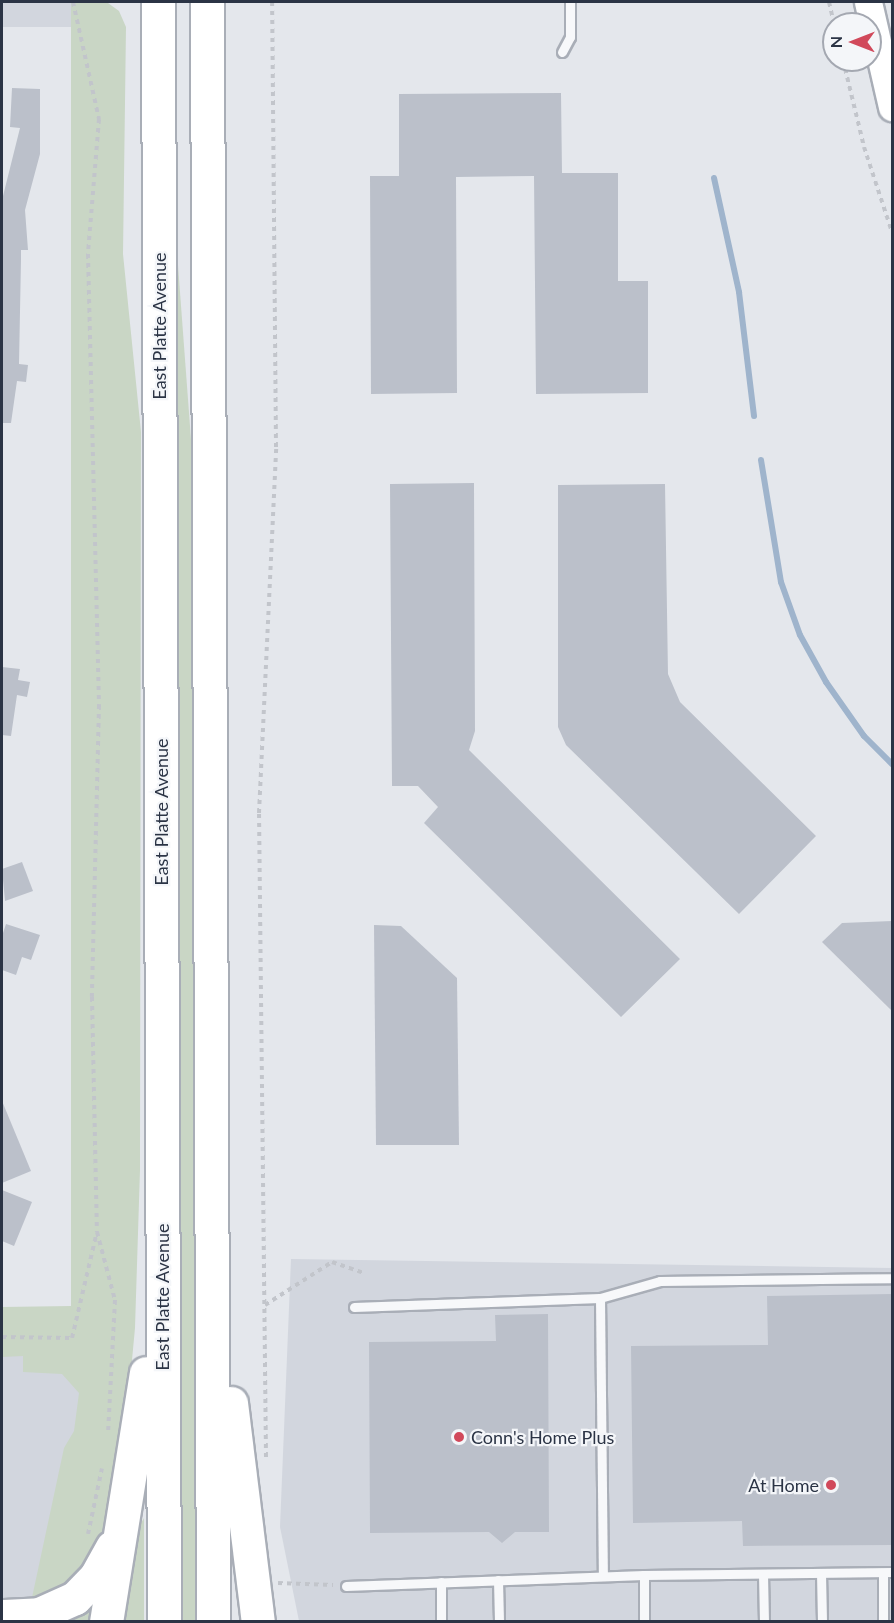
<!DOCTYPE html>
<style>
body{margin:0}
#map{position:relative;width:894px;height:1623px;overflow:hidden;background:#e4e7ec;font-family:Lato,sans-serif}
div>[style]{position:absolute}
.built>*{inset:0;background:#d2d6de;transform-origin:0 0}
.green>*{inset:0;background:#c9d6c5}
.stream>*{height:6px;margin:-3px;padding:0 3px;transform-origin:3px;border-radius:3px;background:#9fb4cc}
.building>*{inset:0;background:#bbc0ca}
.path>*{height:4px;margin-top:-2px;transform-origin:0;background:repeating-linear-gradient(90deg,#c2c5cb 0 4.5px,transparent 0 9px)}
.roads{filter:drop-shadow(2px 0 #a9aeb7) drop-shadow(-2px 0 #a9aeb7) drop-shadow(0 2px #a9aeb7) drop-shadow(0 -2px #a9aeb7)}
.lane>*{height:9px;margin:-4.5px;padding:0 4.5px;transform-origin:4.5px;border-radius:4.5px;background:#f7f8fa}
.secondary>*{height:27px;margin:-13.5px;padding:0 13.5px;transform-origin:13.5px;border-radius:13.5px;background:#fff}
.highway>*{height:33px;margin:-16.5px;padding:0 16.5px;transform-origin:16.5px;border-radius:16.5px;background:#fff}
.dots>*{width:16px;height:16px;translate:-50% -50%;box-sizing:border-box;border:3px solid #f4f6f9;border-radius:50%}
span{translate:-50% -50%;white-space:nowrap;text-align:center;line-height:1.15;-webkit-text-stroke:4.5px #f4f6f9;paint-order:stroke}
.street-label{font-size:18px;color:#2b3445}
.poi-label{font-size:18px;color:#2b3445}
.left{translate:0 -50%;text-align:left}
.right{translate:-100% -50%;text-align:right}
.frame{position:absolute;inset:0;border:3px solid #2b3445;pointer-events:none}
.north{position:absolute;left:822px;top:12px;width:60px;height:60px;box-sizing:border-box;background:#f4f6f9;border:2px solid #a4a8b1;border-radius:50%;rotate:270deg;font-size:16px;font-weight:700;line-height:24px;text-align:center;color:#2b3445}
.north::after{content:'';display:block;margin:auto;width:21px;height:27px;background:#d1495b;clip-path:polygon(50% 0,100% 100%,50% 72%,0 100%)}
</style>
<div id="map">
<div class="built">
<div style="left:2px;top:2px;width:69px;height:25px"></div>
<div style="clip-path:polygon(291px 1259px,892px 1268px,892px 1621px,299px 1621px,280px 1527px)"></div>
<div style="clip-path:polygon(2px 1307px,71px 1307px,103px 1576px,2px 1621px)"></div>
</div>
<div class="green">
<div style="clip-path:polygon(71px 2px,108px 3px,119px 11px,126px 27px,123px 254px,141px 432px,140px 1170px,135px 1328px,121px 1477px,92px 1621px,27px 1621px,64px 1448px,74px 1431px,79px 1393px,62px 1374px,23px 1372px,23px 1356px,2px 1357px,2px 1307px,71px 1306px)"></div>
<div style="clip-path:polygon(172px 246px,177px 252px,200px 560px,207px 1622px,178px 1621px)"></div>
<div style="clip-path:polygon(144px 1518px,144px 1621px,118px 1622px,133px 1537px)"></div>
</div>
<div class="stream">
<div style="left:714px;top:178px;width:117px;rotate:77.6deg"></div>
<div style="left:739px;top:292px;width:125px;rotate:83.1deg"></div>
<div style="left:761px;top:460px;width:124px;rotate:80.7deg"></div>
<div style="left:781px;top:582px;width:56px;rotate:70.3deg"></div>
<div style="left:800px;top:635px;width:54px;rotate:61deg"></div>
<div style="left:826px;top:682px;width:66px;rotate:54.9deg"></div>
<div style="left:864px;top:736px;width:40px;rotate:45deg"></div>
</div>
<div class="building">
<div style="clip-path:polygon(12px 88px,40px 89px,40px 154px,25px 210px,28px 250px,21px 250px,21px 259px,19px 364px,28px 365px,26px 382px,17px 381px,11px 423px,2px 423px,2px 200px,20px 128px,10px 127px)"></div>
<div style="clip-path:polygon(561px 93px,562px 173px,618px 173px,618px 281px,648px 281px,648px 393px,536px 394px,534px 176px,456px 177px,457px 393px,371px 394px,370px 176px,399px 176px,399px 94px)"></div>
<div style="clip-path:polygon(474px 483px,475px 731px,469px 750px,680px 959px,621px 1017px,424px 823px,438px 807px,418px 786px,392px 786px,390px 484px)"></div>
<div style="clip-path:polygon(665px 484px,668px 674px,680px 702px,816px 836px,739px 914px,566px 745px,558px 727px,558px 485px)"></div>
<div style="clip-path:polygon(2px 667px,20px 669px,18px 680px,30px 682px,27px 697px,17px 695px,11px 736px,2px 735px)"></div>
<div style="clip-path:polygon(22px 862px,33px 891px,5px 901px,2px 869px)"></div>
<div style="clip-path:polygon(892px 921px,892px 1011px,822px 942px,842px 923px)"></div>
<div style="clip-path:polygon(6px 924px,40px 935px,31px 960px,22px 957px,16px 975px,2px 970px,2px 936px)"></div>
<div style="clip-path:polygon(374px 925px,401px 926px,457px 978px,459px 1145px,376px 1145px)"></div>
<div style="clip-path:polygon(2px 1101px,31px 1171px,2px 1183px)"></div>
<div style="clip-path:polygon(2px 1190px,32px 1202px,14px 1246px,2px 1241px)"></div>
<div style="clip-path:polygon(892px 1294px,892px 1545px,743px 1546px,742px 1521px,633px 1523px,631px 1346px,768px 1345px,767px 1296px)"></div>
<div style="clip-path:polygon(548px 1314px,549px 1532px,515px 1532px,502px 1543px,489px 1532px,370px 1533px,369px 1342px,496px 1341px,495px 1315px)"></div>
</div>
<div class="path">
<div style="left:73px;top:2px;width:120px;rotate:77.5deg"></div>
<div style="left:99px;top:119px;width:135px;rotate:94.7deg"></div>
<div style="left:88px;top:254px;width:451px;rotate:88.6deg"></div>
<div style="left:99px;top:705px;width:292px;rotate:91.4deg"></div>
<div style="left:92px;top:997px;width:235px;rotate:88.8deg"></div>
<div style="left:97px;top:1232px;width:70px;rotate:75.2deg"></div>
<div style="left:115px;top:1300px;width:134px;rotate:93deg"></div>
<div style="left:829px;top:2px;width:23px;rotate:77deg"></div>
<div style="left:843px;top:60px;width:89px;rotate:76.4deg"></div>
<div style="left:864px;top:147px;width:89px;rotate:71.8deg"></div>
<div style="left:265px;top:1305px;width:80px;rotate:-32.7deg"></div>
<div style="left:332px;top:1262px;width:34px;rotate:19deg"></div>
<div style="left:2px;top:1337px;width:70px;rotate:0.8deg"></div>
<div style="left:72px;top:1338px;width:105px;rotate:-76.8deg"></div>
<div style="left:266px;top:1457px;width:644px;rotate:-90.62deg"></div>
<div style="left:259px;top:813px;width:366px;rotate:-87.3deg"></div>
<div style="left:276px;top:447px;width:445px;rotate:-90.5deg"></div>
<div style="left:88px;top:1534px;width:67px;rotate:-78deg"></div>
<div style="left:278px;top:1583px;width:55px;rotate:2.1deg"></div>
</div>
<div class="roads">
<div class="lane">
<div style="left:562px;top:52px;width:17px;rotate:-62deg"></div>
<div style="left:570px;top:37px;width:35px;rotate:-90deg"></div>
<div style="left:600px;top:1298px;width:278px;rotate:89.4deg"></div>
<div style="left:354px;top:1307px;width:246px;rotate:-2.1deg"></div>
<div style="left:600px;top:1298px;width:62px;rotate:-15.8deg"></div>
<div style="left:660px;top:1281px;width:232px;rotate:-0.7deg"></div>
<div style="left:821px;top:1573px;width:49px;rotate:88.8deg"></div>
<div style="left:883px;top:1573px;width:49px;rotate:90deg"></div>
<div style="left:763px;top:1574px;width:48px;rotate:88.8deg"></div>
<div style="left:498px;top:1580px;width:42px;rotate:88.6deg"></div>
<div style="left:346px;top:1586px;width:298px;rotate:-2.1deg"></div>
<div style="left:644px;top:1575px;width:248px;rotate:-0.7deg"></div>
<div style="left:441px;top:1622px;width:40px;rotate:-90deg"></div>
<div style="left:644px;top:1622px;width:47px;rotate:-90deg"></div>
</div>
<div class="secondary">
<div style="left:868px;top:2px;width:108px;rotate:77.1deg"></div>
</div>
<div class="highway">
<div style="left:158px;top:2px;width:1620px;rotate:89.79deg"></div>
<div style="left:207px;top:2px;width:1620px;rotate:89.79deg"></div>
<div style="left:231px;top:1403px;width:221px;rotate:83deg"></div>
<div style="left:4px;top:1616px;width:35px;rotate:-3deg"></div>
<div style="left:39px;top:1614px;width:39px;rotate:-24deg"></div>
<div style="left:75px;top:1598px;width:30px;rotate:-46deg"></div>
<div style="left:96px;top:1576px;width:33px;rotate:-61deg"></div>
<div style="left:106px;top:1622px;width:252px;rotate:-80.9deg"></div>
</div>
</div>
<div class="dots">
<div style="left:459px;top:1437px;background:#d1495b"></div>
<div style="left:831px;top:1485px;background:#d1495b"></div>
</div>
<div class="street-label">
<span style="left:159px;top:326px;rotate:-90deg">East Platte Avenue</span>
<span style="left:161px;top:812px;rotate:-90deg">East Platte Avenue</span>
<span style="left:162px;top:1297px;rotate:-90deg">East Platte Avenue</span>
</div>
<div class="poi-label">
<span class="left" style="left:471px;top:1437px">Conn's Home Plus</span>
<span class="right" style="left:819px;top:1485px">At Home</span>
</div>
<div class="frame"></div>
<div class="north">N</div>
</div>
